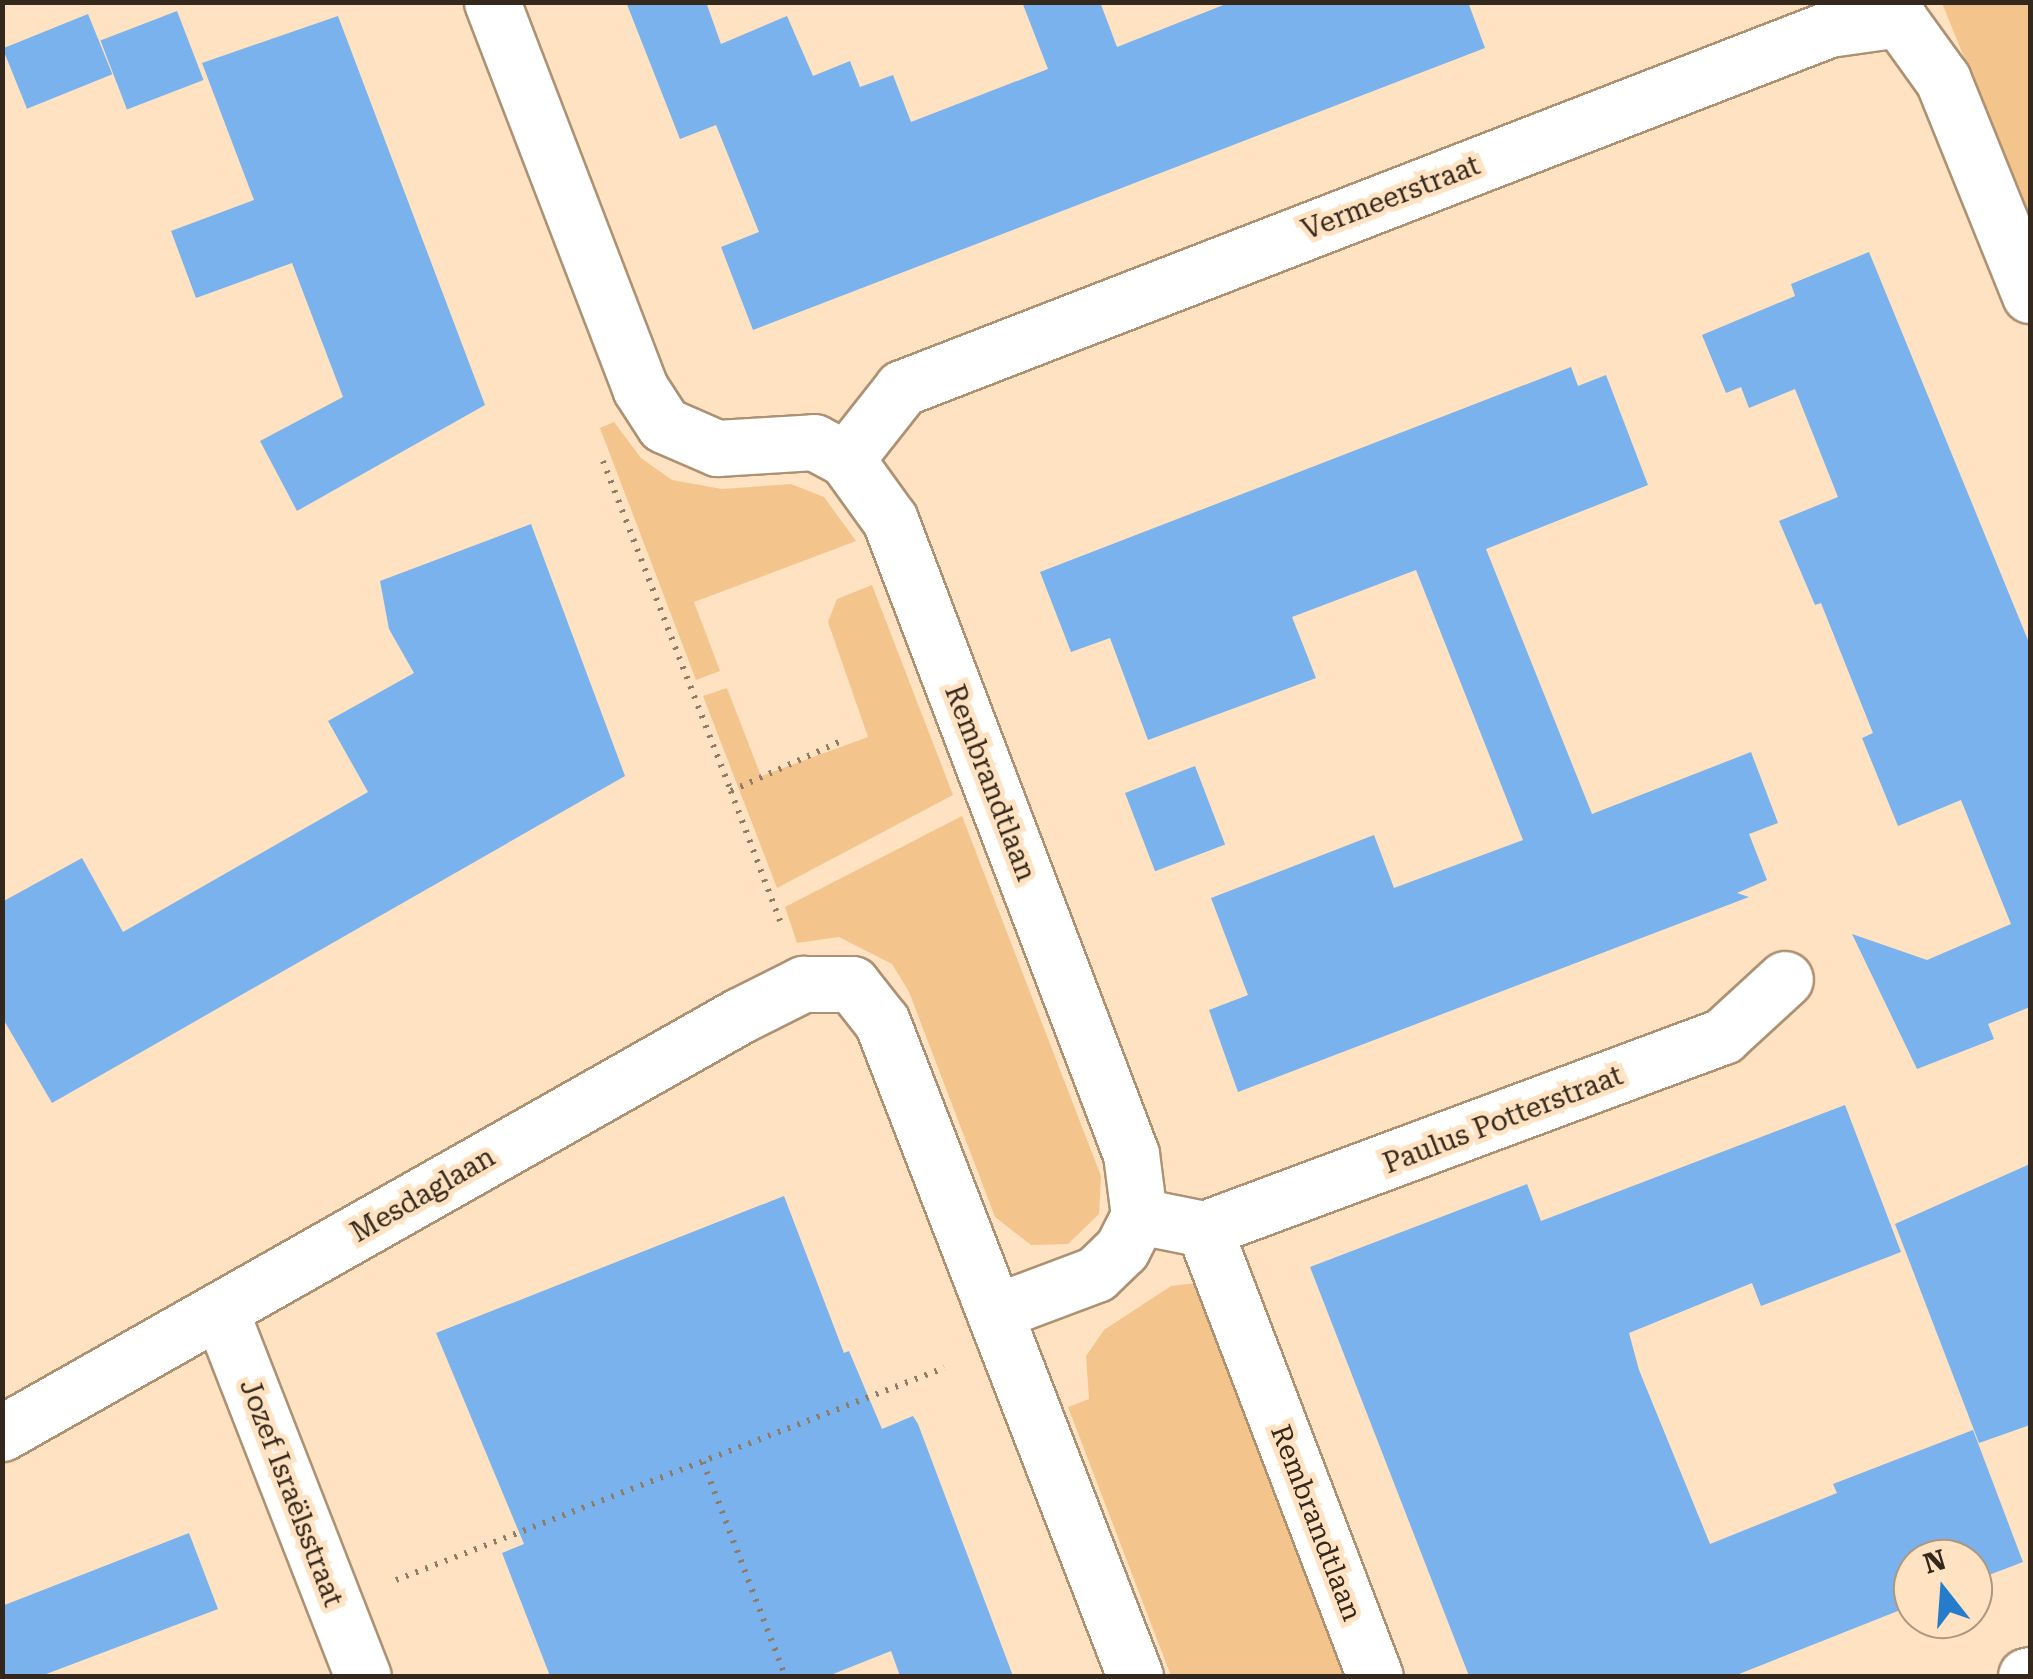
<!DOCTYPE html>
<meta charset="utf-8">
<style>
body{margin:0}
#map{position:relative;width:2033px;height:1679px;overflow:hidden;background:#ffe2c2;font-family:"Roboto Serif",serif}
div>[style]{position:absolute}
.green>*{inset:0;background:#f4c48d}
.building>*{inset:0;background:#79b2ed;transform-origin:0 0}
.path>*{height:6px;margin-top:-3px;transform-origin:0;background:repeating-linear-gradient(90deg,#8f7c66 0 2.5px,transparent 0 10.5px)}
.roads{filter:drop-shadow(2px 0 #ac9173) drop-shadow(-2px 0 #ac9173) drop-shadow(0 2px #ac9173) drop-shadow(0 -2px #ac9173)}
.street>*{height:55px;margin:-27.5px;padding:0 27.5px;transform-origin:27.5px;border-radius:27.5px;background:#fff}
span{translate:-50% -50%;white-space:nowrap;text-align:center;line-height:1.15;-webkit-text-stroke:10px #ffe2c2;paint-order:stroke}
.street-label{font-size:28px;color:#33281b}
.frame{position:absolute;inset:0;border:5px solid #33281b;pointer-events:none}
.north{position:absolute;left:1893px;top:1539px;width:100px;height:100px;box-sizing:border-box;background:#ffe2c2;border:2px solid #ad987f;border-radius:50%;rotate:343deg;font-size:28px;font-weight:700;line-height:40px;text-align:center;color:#33281b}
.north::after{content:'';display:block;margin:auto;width:35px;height:45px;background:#257cca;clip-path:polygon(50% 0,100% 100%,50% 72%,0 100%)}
</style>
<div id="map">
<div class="green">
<div style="clip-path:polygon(1942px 3px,2030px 3px,2030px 220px)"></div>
<div style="clip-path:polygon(614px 422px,641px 458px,672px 480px,722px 489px,791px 484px,824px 497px,856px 541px,694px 602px,720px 671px,696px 680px,600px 428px)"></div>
<div style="clip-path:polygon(872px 585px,953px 795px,777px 888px,703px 696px,727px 688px,761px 776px,868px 737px,828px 622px,837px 599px)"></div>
<div style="clip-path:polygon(962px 816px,1101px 1176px,1099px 1214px,1068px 1244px,1031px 1245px,995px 1217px,909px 992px,892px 964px,839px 937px,797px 943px,785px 907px)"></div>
<div style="clip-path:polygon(1204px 1282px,1358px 1676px,1171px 1676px,1068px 1407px,1089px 1399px,1086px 1356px,1104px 1330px,1171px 1286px)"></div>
</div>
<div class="building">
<div style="clip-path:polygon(626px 2px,706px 2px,721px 44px,787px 16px,813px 76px,850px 61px,860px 87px,893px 75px,911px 122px,1048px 69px,1022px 2px,1100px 2px,1117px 47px,1231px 2px,1468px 2px,1485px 48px,753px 330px,721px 247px,759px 232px,716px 125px,680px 139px)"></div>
<div style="left:177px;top:11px;width:74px;height:82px;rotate:69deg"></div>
<div style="left:88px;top:14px;width:65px;height:92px;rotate:68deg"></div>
<div style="clip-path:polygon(338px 16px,485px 405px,297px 511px,260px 441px,343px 397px,292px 263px,196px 298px,171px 231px,254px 200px,202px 63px)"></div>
<div style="clip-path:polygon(1869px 252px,2030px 645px,2030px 1007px,1988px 1024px,1994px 1039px,1917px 1069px,1852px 934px,1927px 960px,2011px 924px,1961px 800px,1898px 826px,1862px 738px,1873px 733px,1821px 603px,1815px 605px,1779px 521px,1838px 497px,1795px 389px,1749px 408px,1741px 387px,1726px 393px,1702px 335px,1795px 296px,1791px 284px)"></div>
<div style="clip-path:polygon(1571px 367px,1578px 386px,1606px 375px,1648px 485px,1486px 549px,1592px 814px,1751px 752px,1778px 823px,1749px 834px,1767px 880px,1737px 893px,1749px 897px,1238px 1092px,1209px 1010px,1248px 995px,1211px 898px,1374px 835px,1394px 888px,1523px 840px,1416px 570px,1292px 617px,1316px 678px,1148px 740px,1110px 638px,1071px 652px,1040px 572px)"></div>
<div style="clip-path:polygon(531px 524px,625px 776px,52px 1103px,2px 1017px,2px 902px,82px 858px,123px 932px,368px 792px,328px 721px,414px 673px,389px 629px,380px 581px)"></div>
<div style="left:1195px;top:766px;width:84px;height:75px;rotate:69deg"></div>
<div style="clip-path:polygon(1845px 1105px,1901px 1252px,1761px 1306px,1752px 1283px,1629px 1333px,1639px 1370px,1710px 1544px,1837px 1493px,1833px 1484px,1973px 1430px,2023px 1562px,1973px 1581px,1973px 1559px,1913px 1559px,1913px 1605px,1734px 1676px,1469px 1676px,1310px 1267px,1527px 1184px,1541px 1221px)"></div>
<div style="clip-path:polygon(2030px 1164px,2030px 1425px,1979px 1443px,1895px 1224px)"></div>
<div style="clip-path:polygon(784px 1196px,844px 1353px,849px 1351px,882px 1429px,913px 1416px,918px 1424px,1013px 1676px,900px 1676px,891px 1651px,828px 1676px,550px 1676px,502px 1553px,524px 1544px,436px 1333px)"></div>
<div style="clip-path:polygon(189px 1533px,218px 1609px,41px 1676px,2px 1676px,2px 1606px)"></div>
</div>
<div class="path">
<div style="left:603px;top:461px;width:354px;rotate:68.8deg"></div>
<div style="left:780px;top:921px;width:139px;rotate:-110.7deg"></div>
<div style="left:731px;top:791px;width:119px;rotate:-24.4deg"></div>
<div style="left:703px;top:1462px;width:229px;rotate:69deg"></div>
<div style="left:396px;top:1580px;width:588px;rotate:-21.15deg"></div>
</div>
<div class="roads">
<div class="street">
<div style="left:492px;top:2px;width:413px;rotate:69deg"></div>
<div style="left:640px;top:388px;width:44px;rotate:57deg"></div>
<div style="left:664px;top:425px;width:58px;rotate:23.5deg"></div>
<div style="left:717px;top:448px;width:97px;rotate:-3.5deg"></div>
<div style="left:814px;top:442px;width:36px;rotate:28deg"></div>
<div style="left:846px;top:459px;width:75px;rotate:54.2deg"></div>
<div style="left:890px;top:520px;width:678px;rotate:69.19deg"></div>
<div style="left:1131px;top:1154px;width:63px;rotate:82.6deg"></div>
<div style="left:1139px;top:1216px;width:66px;rotate:11.3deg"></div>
<div style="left:1204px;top:1229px;width:479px;rotate:69.1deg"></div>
<div style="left:846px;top:459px;width:90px;rotate:-51.7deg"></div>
<div style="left:902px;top:388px;width:994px;rotate:-21.17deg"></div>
<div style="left:1829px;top:29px;width:71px;rotate:-8.1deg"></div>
<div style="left:1899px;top:19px;width:75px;rotate:54.2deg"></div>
<div style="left:1943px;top:80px;width:232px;rotate:68deg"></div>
<div style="left:1204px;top:1229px;width:554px;rotate:-20.4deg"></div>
<div style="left:1723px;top:1036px;width:84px;rotate:-42.6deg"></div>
<div style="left:220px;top:1310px;width:393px;rotate:68.7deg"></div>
<div style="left:995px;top:1312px;width:108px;rotate:-20.6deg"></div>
<div style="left:1096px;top:1274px;width:36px;rotate:-44deg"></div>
<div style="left:1122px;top:1249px;width:37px;rotate:-63deg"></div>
<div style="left:2px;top:1433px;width:847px;rotate:-29.5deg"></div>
<div style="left:739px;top:1016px;width:72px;rotate:-26.6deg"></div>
<div style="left:803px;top:984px;width:49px"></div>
<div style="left:852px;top:984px;width:48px;rotate:51.7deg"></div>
<div style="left:882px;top:1022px;width:701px;rotate:68.85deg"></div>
<div style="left:2026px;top:1676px;width:4px;rotate:-14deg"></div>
</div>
</div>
<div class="street-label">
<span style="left:1391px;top:198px;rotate:-21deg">Vermeerstraat</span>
<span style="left:990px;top:783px;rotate:69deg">Rembrandtlaan</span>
<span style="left:1503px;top:1120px;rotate:-21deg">Paulus Potterstraat</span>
<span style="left:423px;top:1195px;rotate:-30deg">Mesdaglaan</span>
<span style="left:291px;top:1493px;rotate:69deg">Jozef Israëlsstraat</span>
<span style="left:1316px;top:1523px;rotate:69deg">Rembrandtlaan</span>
</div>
<div class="frame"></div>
<div class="north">N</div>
</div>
